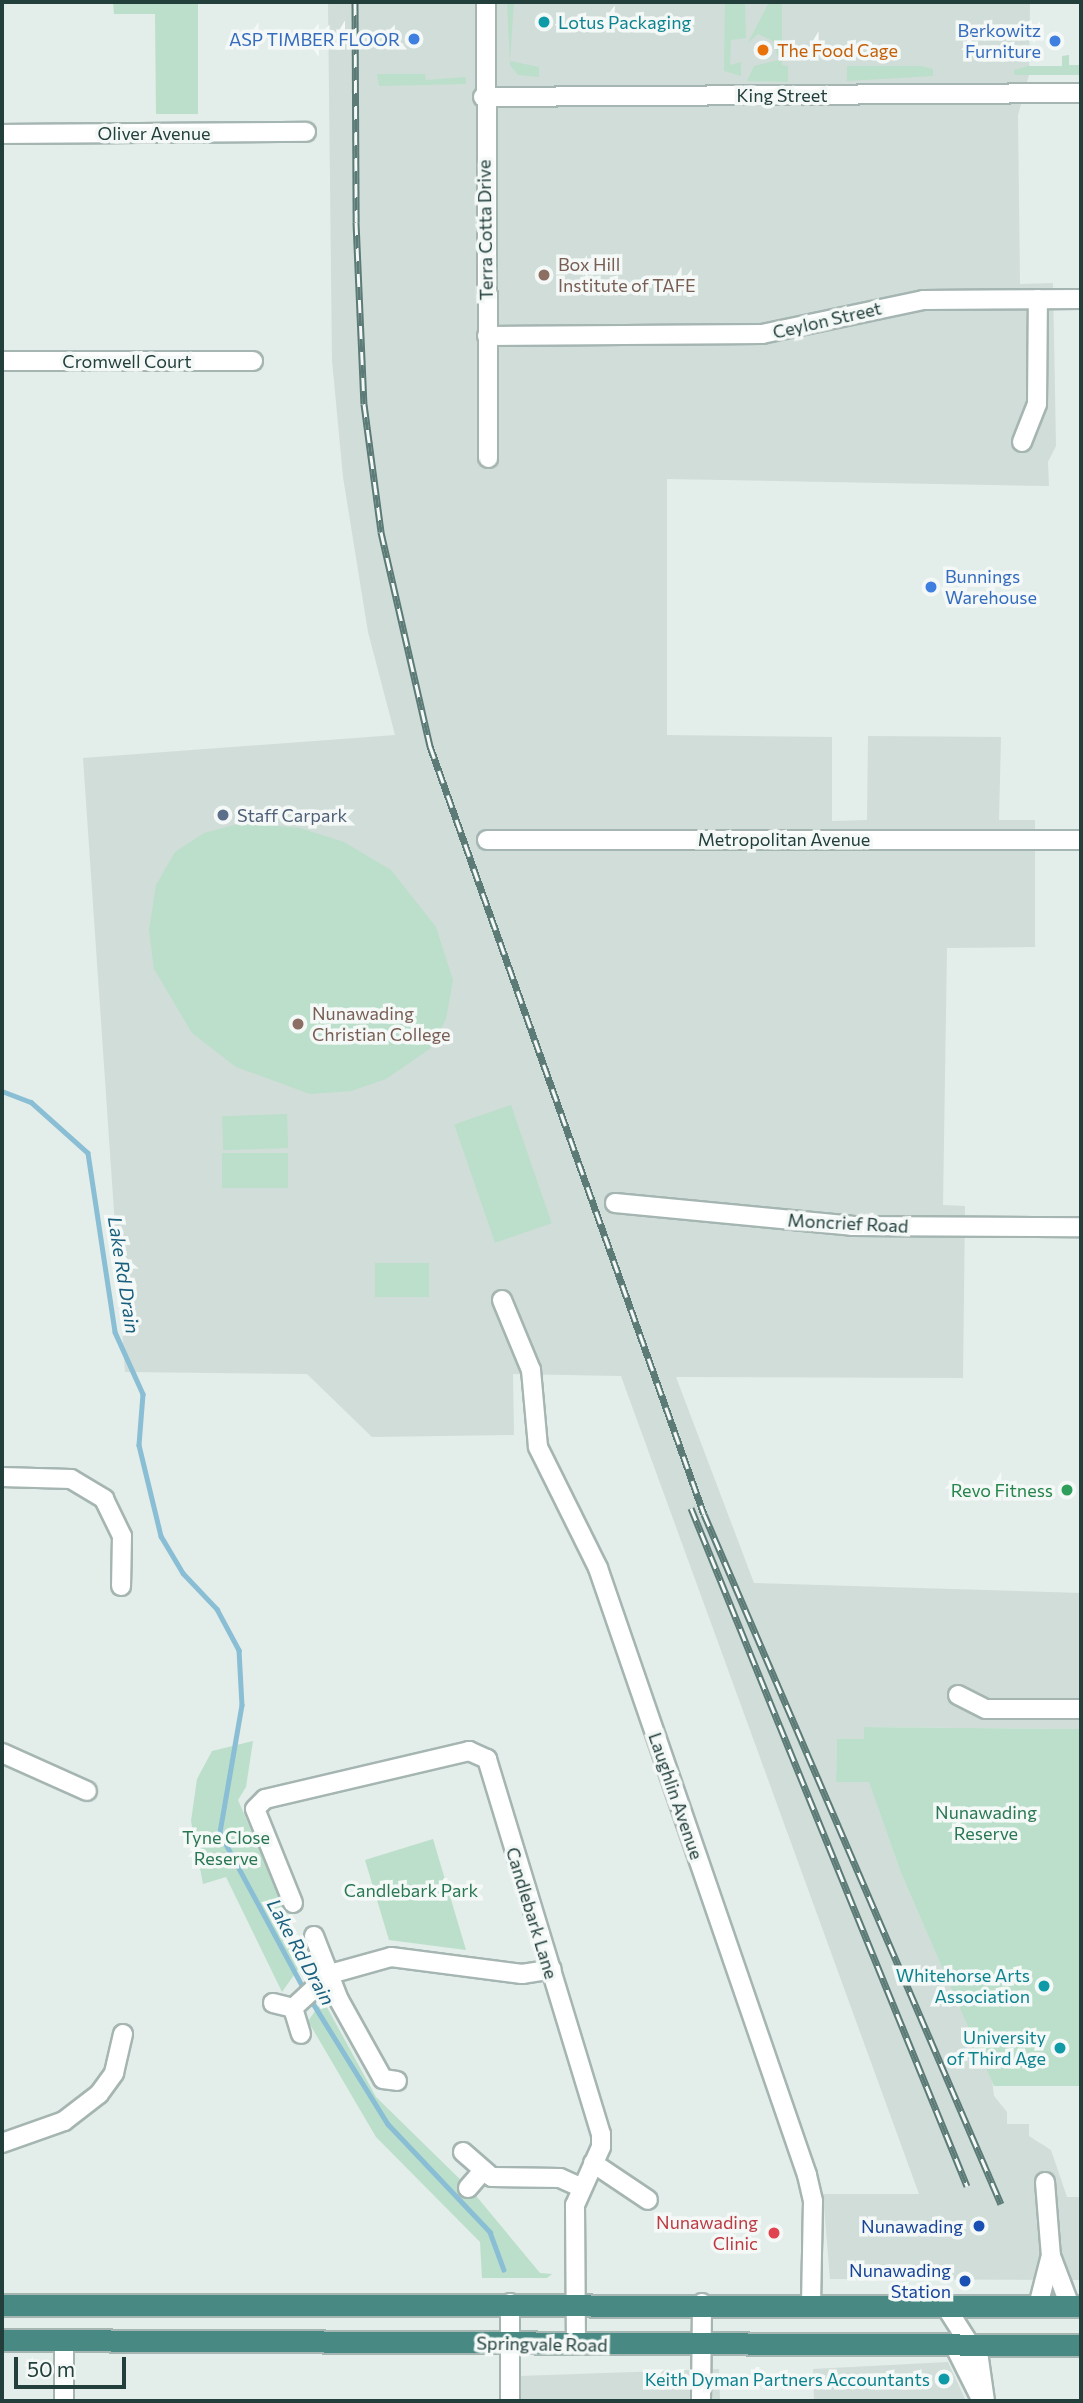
<!DOCTYPE html>
<style>
body{margin:0}
#map{position:relative;width:1083px;height:2403px;overflow:hidden;background:#e3edea;font-family:Commissioner,sans-serif}
div>[style]{position:absolute}
.built>*{inset:0;background:#d1ddd9;transform-origin:0 0}
.green>*{inset:0;background:#bbdfca;transform-origin:0 0}
.stream>*{height:4.5px;margin:-2.25px;padding:0 2.25px;transform-origin:2.25px;border-radius:2.25px;background:#89bed4}
.roads{filter:drop-shadow(2px 0 #a5b5b2) drop-shadow(-2px 0 #a5b5b2) drop-shadow(0 2px #a5b5b2) drop-shadow(0 -2px #a5b5b2)}
.minor>*{height:18px;margin:-9px;padding:0 9px;transform-origin:9px;border-radius:9px;background:#fff}
.trunk>*{height:21px;margin:-10.5px;padding:0 10.5px;transform-origin:10.5px;border-radius:10.5px;background:#498983}
.rail>*{height:7px;margin-top:-3.5px;transform-origin:0;background:repeating-linear-gradient(90deg,#f4f9f7 0 13px,#5c7b77 0 26px);box-sizing:border-box;border-block:2px solid #5c7b77}
.dots>*{width:19px;height:19px;translate:-50% -50%;box-sizing:border-box;border:4px solid #f4f9f7;border-radius:50%}
span{translate:-50% -50%;white-space:nowrap;text-align:center;line-height:1.15;-webkit-text-stroke:7px #f4f9f7;paint-order:stroke}
.culture-label{font-size:18px;color:#0d838f}
.left{translate:0 -50%;text-align:left}
.right{translate:-100% -50%;text-align:right}
.shop-label{font-size:18px;color:#366cbe}
.food-label{font-size:18px;color:#c56008}
.street-label{font-size:18px;color:#223f3c}
.education-label{font-size:18px;color:#785e54}
.service-label{font-size:18px;color:#4e5e75}
.leisure-label{font-size:18px;color:#27864d}
.park-label{font-size:18px;color:#2a7853}
.health-label{font-size:18px;color:#be3a42}
.transit-label{font-size:18px;color:#164399}
.water-label{font-size:19px;color:#195f7e;font-style:italic}
.frame{position:absolute;inset:0;border:4px solid #223f3c;pointer-events:none}
.scale{position:absolute;left:14px;top:2357px;width:112px;height:32px;box-sizing:border-box;border:4px solid #223f3c;border-top:0;padding-left:9px;font-size:21px;line-height:24px;white-space:nowrap;color:#223f3c;-webkit-text-stroke:5px #f4f9f7;paint-order:stroke}
</style>
<div id="map">
<div class="built">
<div style="clip-path:polygon(328px 2px,1030px 2px,1029px 75px,1018px 115px,1020px 284px,1053px 283px,1056px 446px,1048px 462px,1049px 486px,667px 479px,667px 735px,832px 737px,832px 821px,867px 820px,868px 736px,1001px 737px,999px 820px,1035px 820px,1035px 947px,947px 948px,943px 1205px,965px 1206px,963px 1378px,676px 1377px,754px 1583px,1081px 1593px,1081px 1729px,865px 1727px,864px 1739px,837px 1740px,836px 1781px,869px 1781px,901px 1873px,992px 2079px,994px 2096px,1007px 2112px,1007px 2124px,1029px 2124px,1029px 2136px,1051px 2150px,1067px 2197px,1081px 2197px,1081px 2280px,830px 2279px,823px 2194px,919px 2194px,621px 1376px,513px 1374px,514px 1435px,372px 1437px,307px 1374px,125px 1372px,83px 758px,395px 735px,368px 632px,343px 477px,332px 360px)"></div>
<div style="clip-path:polygon(948px 2362px,966px 2401px,814px 2401px,813px 2369px)"></div>
<div style="left:719px;top:2369px;width:32px;height:200px;rotate:88deg"></div>
</div>
<div class="green">
<div style="clip-path:polygon(113px 2px,198px 2px,198px 114px,156px 114px,155px 14px,114px 14px)"></div>
<div style="clip-path:polygon(507px 2px,514px 2px,510px 61px,539px 67px,539px 77px,518px 75px,510px 65px)"></div>
<div style="clip-path:polygon(725px 2px,745px 2px,746px 38px,731px 40px,730px 65px,741px 62px,741px 76px,724px 71px)"></div>
<div style="clip-path:polygon(769px 2px,782px 2px,782px 65px,788px 66px,788px 82px,747px 81px,754px 66px,779px 60px,773px 41px,758px 34px,748px 43px)"></div>
<div style="clip-path:polygon(1069px 55px,1069px 65px,1081px 65px,1081px 75px,1014px 75px,1014px 70px,1028px 66px,1062px 66px,1062px 56px)"></div>
<div style="clip-path:polygon(847px 66px,921px 66px,933px 69px,933px 76px,847px 81px)"></div>
<div style="clip-path:polygon(377px 74px,425px 74px,426px 80px,466px 77px,466px 84px,379px 86px)"></div>
<div style="clip-path:polygon(242px 823px,300px 828px,344px 842px,391px 870px,436px 927px,453px 980px,446px 1019px,431px 1048px,386px 1079px,351px 1091px,310px 1094px,236px 1067px,192px 1033px,154px 969px,149px 930px,156px 885px,175px 852px,204px 833px)"></div>
<div style="left:511px;top:1105px;width:125px;height:60px;rotate:71deg"></div>
<div style="left:287px;top:1114px;width:34px;height:65px;rotate:88deg"></div>
<div style="left:222px;top:1153px;width:66px;height:35px"></div>
<div style="left:375px;top:1263px;width:54px;height:34px"></div>
<div style="clip-path:polygon(864px 1727px,1081px 1729px,1081px 2086px,994px 2086px,901px 1873px,869px 1782px,836px 1782px,837px 1739px,864px 1739px)"></div>
<div style="clip-path:polygon(253px 1741px,246px 1787px,238px 1800px,306px 1958px,282px 1992px,226px 1877px,203px 1884px,191px 1821px,197px 1779px,212px 1751px)"></div>
<div style="clip-path:polygon(433px 1839px,466px 1950px,389px 1940px,365px 1860px)"></div>
<div style="clip-path:polygon(323px 2000px,376px 2097px,472px 2191px,540px 2273px,552px 2274px,547px 2278px,482px 2278px,480px 2242px,376px 2137px,308px 2021px)"></div>
</div>
<div class="stream">
<div style="left:2px;top:1091px;width:31px;rotate:21deg"></div>
<div style="left:31px;top:1102px;width:76px;rotate:41.8deg"></div>
<div style="left:88px;top:1153px;width:181px;rotate:81.4deg"></div>
<div style="left:115px;top:1332px;width:68px;rotate:65.7deg"></div>
<div style="left:143px;top:1394px;width:51px;rotate:94.5deg"></div>
<div style="left:139px;top:1445px;width:94px;rotate:76.4deg"></div>
<div style="left:161px;top:1536px;width:43px;rotate:59.3deg"></div>
<div style="left:183px;top:1573px;width:50px;rotate:46.6deg"></div>
<div style="left:217px;top:1609px;width:47px;rotate:61.8deg"></div>
<div style="left:239px;top:1650px;width:55px;rotate:86.9deg"></div>
<div style="left:242px;top:1705px;width:130px;rotate:99.8deg"></div>
<div style="left:220px;top:1833px;width:177px;rotate:61.7deg"></div>
<div style="left:311px;top:2000px;width:146px;rotate:58.2deg"></div>
<div style="left:388px;top:2124px;width:149px;rotate:46.6deg"></div>
<div style="left:490px;top:2232px;width:40px;rotate:69.8deg"></div>
</div>
<div class="roads">
<div class="minor">
<div style="left:486px;top:2px;width:456px;rotate:89.7deg"></div>
<div style="left:483px;top:97px;width:598px;rotate:-0.38deg"></div>
<div style="left:2px;top:134px;width:304px;rotate:-0.4deg"></div>
<div style="left:487px;top:336px;width:275px;rotate:-0.4deg"></div>
<div style="left:762px;top:334px;width:165px;rotate:-11.9deg"></div>
<div style="left:923px;top:300px;width:158px;rotate:-0.4deg"></div>
<div style="left:2px;top:361px;width:251px"></div>
<div style="left:1022px;top:442px;width:41px;rotate:-68.5deg"></div>
<div style="left:1037px;top:404px;width:105px;rotate:-89.5deg"></div>
<div style="left:487px;top:840px;width:594px"></div>
<div style="left:615px;top:1203px;width:238px;rotate:5.5deg"></div>
<div style="left:852px;top:1226px;width:229px;rotate:0.3deg"></div>
<div style="left:502px;top:1300px;width:76px;rotate:67.5deg"></div>
<div style="left:531px;top:1370px;width:77px;rotate:84.8deg"></div>
<div style="left:538px;top:1447px;width:135px;rotate:63.6deg"></div>
<div style="left:598px;top:1568px;width:642px;rotate:71deg"></div>
<div style="left:807px;top:2175px;width:27px;rotate:77deg"></div>
<div style="left:813px;top:2201px;width:101px;rotate:91.1deg"></div>
<div style="left:2px;top:1477px;width:69px;rotate:1.7deg"></div>
<div style="left:71px;top:1479px;width:39px;rotate:31deg"></div>
<div style="left:104px;top:1499px;width:41px;rotate:64.1deg"></div>
<div style="left:122px;top:1536px;width:50px;rotate:91.1deg"></div>
<div style="left:958px;top:1695px;width:31px;rotate:27deg"></div>
<div style="left:986px;top:1709px;width:95px"></div>
<div style="left:2px;top:1753px;width:93px;rotate:24.1deg"></div>
<div style="left:293px;top:1903px;width:101px;rotate:-112deg"></div>
<div style="left:255px;top:1809px;width:14px;rotate:-45deg"></div>
<div style="left:265px;top:1799px;width:210px;rotate:-13.2deg"></div>
<div style="left:469px;top:1751px;width:20px;rotate:24deg"></div>
<div style="left:487px;top:1759px;width:392px;rotate:73.1deg"></div>
<div style="left:601px;top:2134px;width:13px;rotate:90deg"></div>
<div style="left:601px;top:2147px;width:64px;rotate:114.1deg"></div>
<div style="left:575px;top:2205px;width:139px;rotate:89.6deg"></div>
<div style="left:314px;top:1936px;width:69px;rotate:68.7deg"></div>
<div style="left:339px;top:2000px;width:90px;rotate:60.9deg"></div>
<div style="left:383px;top:2079px;width:14px;rotate:8deg"></div>
<div style="left:273px;top:2003px;width:21px;rotate:14deg"></div>
<div style="left:293px;top:2008px;width:27px;rotate:73deg"></div>
<div style="left:293px;top:2008px;width:50px;rotate:-42.6deg"></div>
<div style="left:330px;top:1974px;width:63px;rotate:-15.6deg"></div>
<div style="left:391px;top:1957px;width:132px;rotate:7.4deg"></div>
<div style="left:522px;top:1974px;width:30px;rotate:-9deg"></div>
<div style="left:2px;top:2143px;width:66px;rotate:-19.5deg"></div>
<div style="left:64px;top:2121px;width:44px;rotate:-37.6deg"></div>
<div style="left:99px;top:2094px;width:26px;rotate:-54deg"></div>
<div style="left:114px;top:2073px;width:40px;rotate:-77deg"></div>
<div style="left:463px;top:2152px;width:38px;rotate:41deg"></div>
<div style="left:492px;top:2177px;width:68px;rotate:0.8deg"></div>
<div style="left:560px;top:2178px;width:22px;rotate:24deg"></div>
<div style="left:593px;top:2163px;width:66px;rotate:33.9deg"></div>
<div style="left:1045px;top:2182px;width:74px;rotate:85.4deg"></div>
<div style="left:1051px;top:2256px;width:53px;rotate:69.2deg"></div>
<div style="left:468px;top:2188px;width:20px;rotate:-49deg"></div>
<div style="left:510px;top:2303px;width:98px;rotate:90deg"></div>
<div style="left:944px;top:2304px;width:65px;rotate:57.5deg"></div>
<div style="left:979px;top:2359px;width:42px;rotate:81.9deg"></div>
<div style="left:1038px;top:2306px;width:49px;rotate:-75.7deg"></div>
<div style="left:64px;top:2340px;width:61px;rotate:90deg"></div>
<div style="left:953px;top:2343px;width:65px;rotate:63.4deg"></div>
<div style="left:701px;top:2401px;width:98px;rotate:-89.4deg"></div>
</div>
<div class="trunk">
<div style="left:2px;top:2305px;width:1079px;rotate:0.05deg"></div>
<div style="left:2px;top:2340px;width:1079px;rotate:0.27deg"></div>
</div>
</div>
<div class="rail">
<div style="left:355px;top:2px;width:220px;rotate:89.7deg"></div>
<div style="left:356px;top:222px;width:182px;rotate:87.5deg"></div>
<div style="left:364px;top:404px;width:129px;rotate:82.4deg"></div>
<div style="left:381px;top:532px;width:220px;rotate:77.1deg"></div>
<div style="left:430px;top:746px;width:815px;rotate:70.37deg"></div>
<div style="left:704px;top:1514px;width:751px;rotate:66.71deg"></div>
<div style="left:691px;top:1508px;width:732px;rotate:67.85deg"></div>
</div>
<div class="dots">
<div style="left:544px;top:22px;background:#0f9aa8"></div>
<div style="left:414px;top:39px;background:#3f7fe0"></div>
<div style="left:1055px;top:41px;background:#3f7fe0"></div>
<div style="left:763px;top:50px;background:#e8710a"></div>
<div style="left:544px;top:275px;background:#8d6e63"></div>
<div style="left:931px;top:587px;background:#3f7fe0"></div>
<div style="left:223px;top:815px;background:#5c6f8a"></div>
<div style="left:298px;top:1024px;background:#8d6e63"></div>
<div style="left:1067px;top:1490px;background:#2e9e5b"></div>
<div style="left:1044px;top:1986px;background:#0f9aa8"></div>
<div style="left:1060px;top:2048px;background:#0f9aa8"></div>
<div style="left:979px;top:2226px;background:#1a4fb4"></div>
<div style="left:774px;top:2233px;background:#e0444e"></div>
<div style="left:965px;top:2281px;background:#1a4fb4"></div>
<div style="left:944px;top:2379px;background:#0f9aa8"></div>
</div>
<div class="culture-label">
<span class="left" style="left:558px;top:22px">Lotus Packaging</span>
<span class="right" style="left:1030px;top:1986px">Whitehorse Arts<br>Association</span>
<span class="right" style="left:1046px;top:2048px">University<br>of Third Age</span>
<span class="right" style="left:930px;top:2379px">Keith Dyman Partners Accountants</span>
</div>
<div class="shop-label">
<span class="right" style="left:1041px;top:41px">Berkowitz<br>Furniture</span>
<span class="right" style="left:400px;top:39px">ASP TIMBER FLOOR</span>
<span class="left" style="left:945px;top:587px">Bunnings<br>Warehouse</span>
</div>
<div class="food-label">
<span class="left" style="left:777px;top:50px">The Food Cage</span>
</div>
<div class="street-label">
<span style="left:782px;top:95px">King Street</span>
<span style="left:154px;top:133px">Oliver Avenue</span>
<span style="left:485px;top:230px;rotate:-91deg">Terra Cotta Drive</span>
<span style="left:827px;top:320px;rotate:-13deg">Ceylon Street</span>
<span style="left:127px;top:361px">Cromwell Court</span>
<span style="left:784px;top:839px">Metropolitan Avenue</span>
<span style="left:848px;top:1223px;rotate:3deg">Moncrief Road</span>
<span style="left:676px;top:1796px;rotate:71deg">Laughlin Avenue</span>
<span style="left:532px;top:1913px;rotate:73deg">Candlebark Lane</span>
<span style="left:542px;top:2344px;rotate:1deg">Springvale Road</span>
</div>
<div class="education-label">
<span class="left" style="left:558px;top:275px">Box Hill<br>Institute of TAFE</span>
<span class="left" style="left:312px;top:1024px">Nunawading<br>Christian College</span>
</div>
<div class="service-label">
<span class="left" style="left:237px;top:815px">Staff Carpark</span>
</div>
<div class="leisure-label">
<span class="right" style="left:1053px;top:1490px">Revo Fitness</span>
</div>
<div class="park-label">
<span style="left:986px;top:1823px">Nunawading<br>Reserve</span>
<span style="left:226px;top:1848px">Tyne Close<br>Reserve</span>
<span style="left:411px;top:1890px">Candlebark Park</span>
</div>
<div class="health-label">
<span class="right" style="left:758px;top:2233px">Nunawading<br>Clinic</span>
</div>
<div class="transit-label">
<span class="right" style="left:963px;top:2226px">Nunawading</span>
<span class="right" style="left:951px;top:2281px">Nunawading<br>Station</span>
</div>
<div class="water-label">
<span style="left:124px;top:1275px;rotate:81deg">Lake Rd Drain</span>
<span style="left:301px;top:1952px;rotate:61deg">Lake Rd Drain</span>
</div>
<div class="frame"></div>
<div class="scale">50 m</div>
</div>
